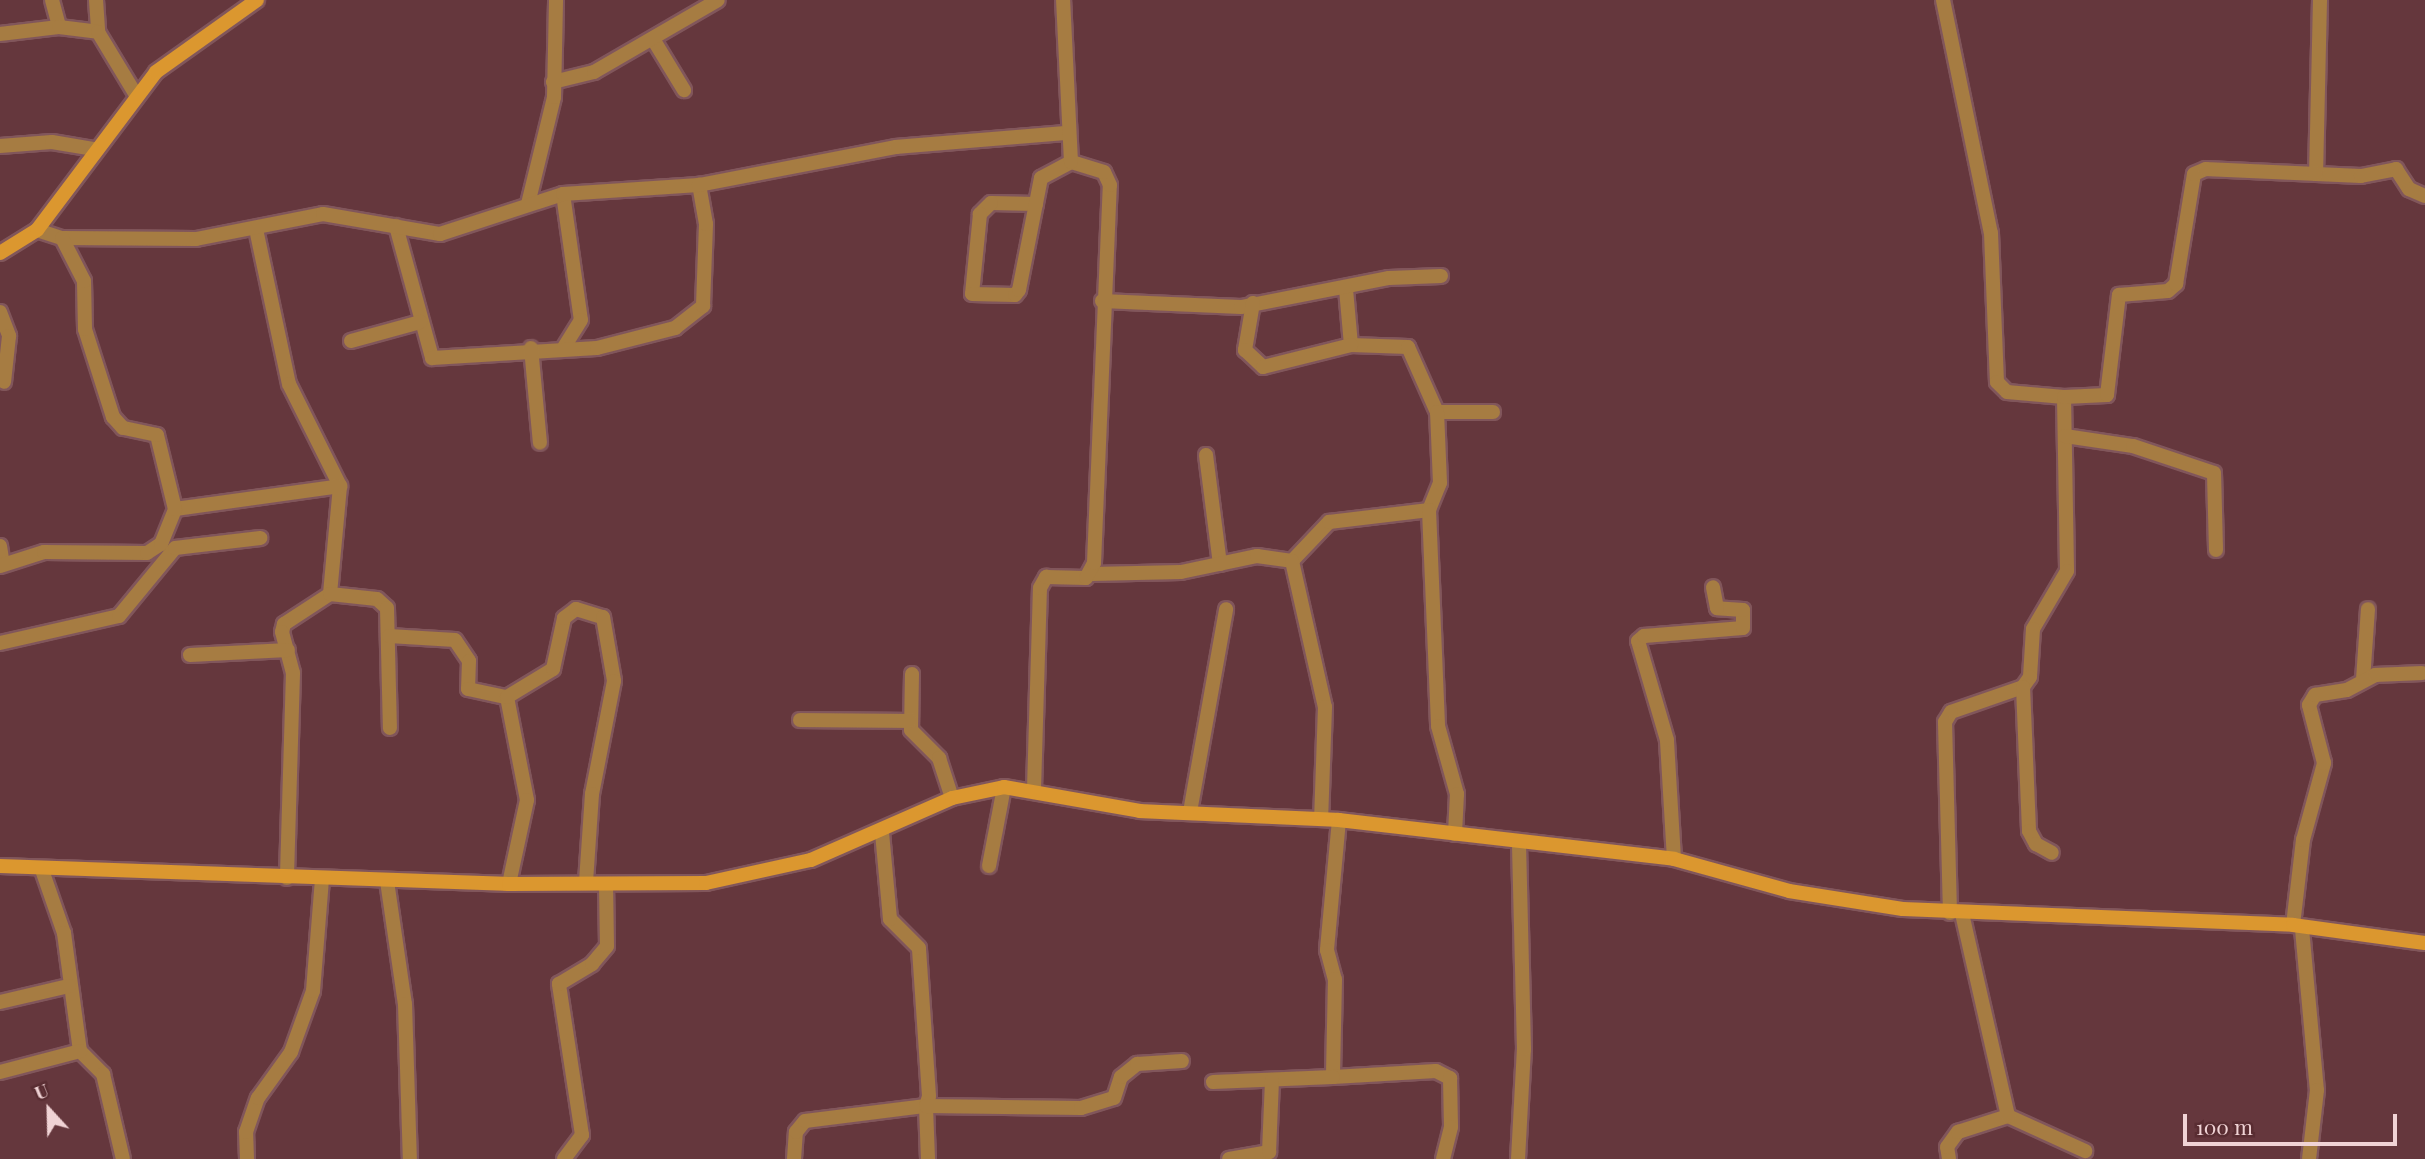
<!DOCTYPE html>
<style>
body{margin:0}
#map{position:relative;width:2425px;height:1159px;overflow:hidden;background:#65373d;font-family:"Playfair Display",serif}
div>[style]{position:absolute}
.roads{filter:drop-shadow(2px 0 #81565b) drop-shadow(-2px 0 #81565b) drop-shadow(0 2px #81565b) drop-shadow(0 -2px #81565b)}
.street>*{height:14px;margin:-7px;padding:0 7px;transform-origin:7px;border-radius:7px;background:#a67c42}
.secondary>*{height:14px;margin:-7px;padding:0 7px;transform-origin:7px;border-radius:7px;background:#db972f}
span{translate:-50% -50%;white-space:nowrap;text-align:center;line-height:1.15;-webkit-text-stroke:5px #592d32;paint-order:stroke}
.north{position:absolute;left:14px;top:1075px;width:70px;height:70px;-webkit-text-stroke:5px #592d32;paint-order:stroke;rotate:338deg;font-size:19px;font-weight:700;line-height:28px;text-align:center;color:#f0d3d5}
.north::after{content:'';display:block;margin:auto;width:24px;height:32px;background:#f0d3d5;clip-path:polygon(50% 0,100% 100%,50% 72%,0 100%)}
.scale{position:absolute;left:2183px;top:1114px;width:214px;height:32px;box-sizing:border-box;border:4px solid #f0d3d5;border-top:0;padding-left:9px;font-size:21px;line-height:24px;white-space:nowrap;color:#f0d3d5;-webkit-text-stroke:5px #592d32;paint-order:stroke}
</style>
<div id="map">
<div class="roads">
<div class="street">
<div style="left:52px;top:0;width:28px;rotate:75deg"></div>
<div style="left:96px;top:0;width:32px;rotate:86deg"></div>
<div style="left:1943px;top:0;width:238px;rotate:78.4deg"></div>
<div style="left:1991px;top:233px;width:149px;rotate:87.7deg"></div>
<div style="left:1997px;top:382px;width:14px;rotate:45deg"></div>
<div style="left:2007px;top:392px;width:57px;rotate:5deg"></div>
<div style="left:2064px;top:397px;width:174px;rotate:89deg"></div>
<div style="left:2067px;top:571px;width:67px;rotate:120.4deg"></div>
<div style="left:2033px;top:629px;width:48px;rotate:93.6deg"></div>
<div style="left:2030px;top:677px;width:12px;rotate:125deg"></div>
<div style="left:2023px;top:687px;width:76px;rotate:160.9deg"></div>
<div style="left:1951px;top:712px;width:12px;rotate:121deg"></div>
<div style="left:1945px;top:722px;width:191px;rotate:88.5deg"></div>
<div style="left:2320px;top:0;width:174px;rotate:91.3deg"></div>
<div style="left:2316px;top:174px;width:45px;rotate:2.5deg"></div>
<div style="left:2361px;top:176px;width:36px;rotate:-11deg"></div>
<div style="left:2396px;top:169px;width:24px;rotate:57deg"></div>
<div style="left:2409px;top:189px;width:17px;rotate:24deg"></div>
<div style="left:0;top:34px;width:59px;rotate:-6.8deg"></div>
<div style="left:59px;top:27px;width:39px;rotate:7deg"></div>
<div style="left:98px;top:32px;width:74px;rotate:58.9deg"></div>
<div style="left:653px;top:39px;width:60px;rotate:58.7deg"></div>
<div style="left:553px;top:82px;width:42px;rotate:-13.7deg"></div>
<div style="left:594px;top:72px;width:143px;rotate:-30.1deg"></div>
<div style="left:0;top:146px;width:52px;rotate:-4.4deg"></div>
<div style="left:52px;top:142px;width:43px;rotate:9.5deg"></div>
<div style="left:563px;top:194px;width:127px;rotate:81.9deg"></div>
<div style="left:581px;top:320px;width:32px;rotate:122deg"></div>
<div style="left:528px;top:204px;width:110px;rotate:-76.3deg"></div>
<div style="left:554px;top:97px;width:97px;rotate:-88.8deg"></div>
<div style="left:1036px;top:204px;width:45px;rotate:-178.7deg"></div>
<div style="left:991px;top:203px;width:16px;rotate:135deg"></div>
<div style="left:980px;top:214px;width:80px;rotate:95.7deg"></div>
<div style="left:972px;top:294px;width:43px;rotate:1.3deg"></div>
<div style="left:1015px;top:295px;width:6px;rotate:-51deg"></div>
<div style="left:1019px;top:290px;width:114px;rotate:-78.9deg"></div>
<div style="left:1041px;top:178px;width:34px;rotate:-28deg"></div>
<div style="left:396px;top:226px;width:137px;rotate:74.7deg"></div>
<div style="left:432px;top:358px;width:165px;rotate:-3.5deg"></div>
<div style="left:597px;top:348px;width:81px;rotate:-14.4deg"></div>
<div style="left:675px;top:328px;width:36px;rotate:-38deg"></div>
<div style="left:703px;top:306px;width:82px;rotate:-87.9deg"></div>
<div style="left:706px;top:224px;width:40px;rotate:-100deg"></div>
<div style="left:256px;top:229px;width:158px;rotate:78deg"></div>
<div style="left:289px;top:384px;width:114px;rotate:63.4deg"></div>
<div style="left:340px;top:486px;width:108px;rotate:95.3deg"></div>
<div style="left:330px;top:594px;width:55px;rotate:146.9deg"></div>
<div style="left:284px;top:624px;width:8px;rotate:104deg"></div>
<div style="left:282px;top:632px;width:42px;rotate:75deg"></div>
<div style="left:293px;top:673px;width:205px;rotate:91.7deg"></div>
<div style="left:37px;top:230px;width:26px;rotate:18deg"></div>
<div style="left:62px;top:238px;width:134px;rotate:0.4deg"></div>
<div style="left:196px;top:239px;width:129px;rotate:-11.1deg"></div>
<div style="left:323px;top:214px;width:119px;rotate:9.7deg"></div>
<div style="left:440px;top:234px;width:129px;rotate:-18deg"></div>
<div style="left:563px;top:194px;width:136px;rotate:-3.8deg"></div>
<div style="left:699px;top:185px;width:201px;rotate:-10.9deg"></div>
<div style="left:896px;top:147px;width:172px;rotate:-4.7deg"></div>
<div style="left:1346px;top:289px;width:56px;rotate:84.9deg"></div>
<div style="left:1351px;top:345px;width:57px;rotate:2deg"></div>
<div style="left:1408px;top:347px;width:71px;rotate:66deg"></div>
<div style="left:1437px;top:412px;width:56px"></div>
<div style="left:1102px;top:301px;width:139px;rotate:2.5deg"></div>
<div style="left:1241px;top:307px;width:151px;rotate:-11.1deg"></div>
<div style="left:1389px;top:278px;width:52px;rotate:-2.2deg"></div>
<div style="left:1253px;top:303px;width:48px;rotate:99.7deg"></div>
<div style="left:1245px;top:350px;width:25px;rotate:43deg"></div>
<div style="left:1263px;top:367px;width:91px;rotate:-14deg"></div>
<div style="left:0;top:312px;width:26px;rotate:69deg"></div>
<div style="left:9px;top:336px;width:46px;rotate:96.2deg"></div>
<div style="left:351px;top:341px;width:72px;rotate:-15.4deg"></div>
<div style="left:531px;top:348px;width:95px;rotate:84.6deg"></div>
<div style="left:2064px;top:397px;width:43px;rotate:-2.7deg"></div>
<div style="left:2107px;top:395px;width:101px;rotate:-83.2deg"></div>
<div style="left:2119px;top:295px;width:49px;rotate:-4.7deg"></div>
<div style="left:2168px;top:291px;width:11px;rotate:-41deg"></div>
<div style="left:2176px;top:284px;width:111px;rotate:-80.7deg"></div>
<div style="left:2194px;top:174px;width:13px;rotate:-23deg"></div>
<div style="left:2206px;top:169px;width:110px;rotate:2.6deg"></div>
<div style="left:2065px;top:436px;width:69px;rotate:8.4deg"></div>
<div style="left:2133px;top:446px;width:85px;rotate:18.4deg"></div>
<div style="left:2214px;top:473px;width:77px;rotate:88.5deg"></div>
<div style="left:1206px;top:455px;width:110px;rotate:82.7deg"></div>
<div style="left:175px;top:509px;width:167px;rotate:-7.9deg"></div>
<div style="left:1429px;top:510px;width:29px;rotate:-68deg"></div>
<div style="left:1440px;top:483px;width:71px;rotate:-92.4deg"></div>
<div style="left:0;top:546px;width:18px;rotate:81deg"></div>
<div style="left:1292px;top:561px;width:54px;rotate:-46.5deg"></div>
<div style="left:1329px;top:522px;width:101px;rotate:-6.8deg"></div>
<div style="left:1429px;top:510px;width:216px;rotate:87.6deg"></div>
<div style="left:1438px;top:726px;width:71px;rotate:74.4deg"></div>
<div style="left:1457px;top:794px;width:40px;rotate:92.9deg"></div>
<div style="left:0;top:566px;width:46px;rotate:-17.7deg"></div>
<div style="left:44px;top:552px;width:103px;rotate:0.6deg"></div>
<div style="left:147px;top:553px;width:17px;rotate:-33deg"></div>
<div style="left:161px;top:544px;width:38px;rotate:-68deg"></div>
<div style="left:175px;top:509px;width:76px;rotate:-103.7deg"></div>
<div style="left:157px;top:435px;width:35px;rotate:-168deg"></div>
<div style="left:123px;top:428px;width:15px;rotate:-132deg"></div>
<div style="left:113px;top:417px;width:92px;rotate:-107.7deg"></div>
<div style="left:85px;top:329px;width:48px;rotate:-91.2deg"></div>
<div style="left:84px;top:281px;width:48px;rotate:-117.1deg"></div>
<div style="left:1092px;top:574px;width:89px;rotate:-1.3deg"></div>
<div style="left:1181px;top:572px;width:78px;rotate:-11.9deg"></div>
<div style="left:1257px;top:556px;width:35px;rotate:8deg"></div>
<div style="left:1292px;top:561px;width:150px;rotate:77.3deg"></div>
<div style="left:1325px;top:707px;width:112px;rotate:92deg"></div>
<div style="left:330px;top:594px;width:47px;rotate:6.1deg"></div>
<div style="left:377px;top:599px;width:13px;rotate:42deg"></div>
<div style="left:387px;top:608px;width:120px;rotate:88.6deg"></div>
<div style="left:389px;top:636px;width:66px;rotate:3.5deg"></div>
<div style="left:455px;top:640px;width:25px;rotate:56deg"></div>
<div style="left:469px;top:661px;width:28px;rotate:92deg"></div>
<div style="left:468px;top:689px;width:40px;rotate:12deg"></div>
<div style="left:507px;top:697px;width:105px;rotate:79deg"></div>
<div style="left:527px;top:800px;width:86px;rotate:102.1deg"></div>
<div style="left:0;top:643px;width:122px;rotate:-12.8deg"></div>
<div style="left:119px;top:616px;width:88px;rotate:-50.5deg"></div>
<div style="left:175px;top:548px;width:86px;rotate:-6.7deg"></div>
<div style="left:190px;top:655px;width:98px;rotate:-2.9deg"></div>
<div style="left:912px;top:674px;width:56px;rotate:91deg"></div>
<div style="left:911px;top:730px;width:40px;rotate:45deg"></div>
<div style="left:939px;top:758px;width:42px;rotate:72deg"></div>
<div style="left:2363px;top:680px;width:71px;rotate:-86deg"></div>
<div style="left:2023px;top:687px;width:144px;rotate:87.6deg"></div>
<div style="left:2029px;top:831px;width:15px;rotate:62deg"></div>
<div style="left:2036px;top:844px;width:18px;rotate:29deg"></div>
<div style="left:507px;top:697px;width:54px;rotate:-31.3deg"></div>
<div style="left:553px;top:669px;width:52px;rotate:-77.8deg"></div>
<div style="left:564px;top:618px;width:15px;rotate:-37deg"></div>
<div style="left:576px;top:609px;width:28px;rotate:17deg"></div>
<div style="left:603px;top:617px;width:65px;rotate:80.2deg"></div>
<div style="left:614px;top:681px;width:115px;rotate:101deg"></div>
<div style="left:592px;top:794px;width:88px;rotate:93.9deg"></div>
<div style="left:800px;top:720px;width:110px;rotate:0.5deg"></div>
<div style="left:1034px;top:789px;width:201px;rotate:-88.3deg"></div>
<div style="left:1040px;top:588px;width:13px;rotate:-61deg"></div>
<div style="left:1046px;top:577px;width:40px;rotate:1.4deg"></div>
<div style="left:1086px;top:578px;width:17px;rotate:-62deg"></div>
<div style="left:1094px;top:563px;width:378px;rotate:-87.6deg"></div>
<div style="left:1110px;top:185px;width:14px;rotate:-115deg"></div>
<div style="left:1104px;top:172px;width:34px;rotate:-163deg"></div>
<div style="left:1071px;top:162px;width:162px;rotate:-92.8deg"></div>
<div style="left:1190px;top:812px;width:206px;rotate:-79.9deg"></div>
<div style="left:1339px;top:820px;width:131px;rotate:95.3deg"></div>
<div style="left:1327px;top:950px;width:30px;rotate:75deg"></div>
<div style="left:1335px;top:979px;width:98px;rotate:91.2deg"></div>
<div style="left:1333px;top:1077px;width:103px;rotate:-3.3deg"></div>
<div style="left:1436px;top:1071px;width:16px;rotate:27deg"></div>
<div style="left:1450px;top:1078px;width:49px;rotate:88.8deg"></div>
<div style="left:1451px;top:1127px;width:33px;rotate:104deg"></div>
<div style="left:1674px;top:859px;width:119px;rotate:-93.4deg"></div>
<div style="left:1667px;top:740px;width:103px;rotate:-106.3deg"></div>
<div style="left:1638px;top:641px;width:8px;rotate:-40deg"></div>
<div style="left:1644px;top:636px;width:99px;rotate:-4.6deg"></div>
<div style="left:1743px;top:628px;width:18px;rotate:-90deg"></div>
<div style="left:1743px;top:610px;width:26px;rotate:-176deg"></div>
<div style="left:1717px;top:608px;width:21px;rotate:-101deg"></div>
<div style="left:989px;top:866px;width:80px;rotate:-79.2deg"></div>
<div style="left:42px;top:870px;width:67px;rotate:70.8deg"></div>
<div style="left:64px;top:933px;width:119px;rotate:82.3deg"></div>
<div style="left:80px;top:1051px;width:33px;rotate:45deg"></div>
<div style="left:103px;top:1074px;width:87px;rotate:76.8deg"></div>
<div style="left:387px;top:881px;width:124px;rotate:81.7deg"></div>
<div style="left:405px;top:1004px;width:155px;rotate:88.2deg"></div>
<div style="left:2293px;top:925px;width:86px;rotate:-83.3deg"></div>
<div style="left:2303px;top:840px;width:80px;rotate:-74.7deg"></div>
<div style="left:2324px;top:763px;width:60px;rotate:-104.5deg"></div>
<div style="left:2309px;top:705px;width:12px;rotate:-59deg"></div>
<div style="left:2315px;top:695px;width:32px;rotate:-9deg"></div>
<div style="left:2347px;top:690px;width:32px;rotate:-28deg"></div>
<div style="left:2375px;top:675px;width:47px;rotate:-2.4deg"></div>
<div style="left:2302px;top:929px;width:162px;rotate:84.7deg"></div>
<div style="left:2317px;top:1090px;width:69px;rotate:96.6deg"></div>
<div style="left:0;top:1002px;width:71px;rotate:-13.1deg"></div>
<div style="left:0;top:1072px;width:83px;rotate:-14.7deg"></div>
<div style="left:1213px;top:1082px;width:120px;rotate:-2.4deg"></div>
<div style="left:2008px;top:1116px;width:85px;rotate:24.4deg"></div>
<div style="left:247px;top:1159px;width:27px;rotate:-92deg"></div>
<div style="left:246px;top:1132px;width:36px;rotate:-71deg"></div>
<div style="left:258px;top:1098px;width:57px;rotate:-54.3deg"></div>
<div style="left:291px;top:1052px;width:65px;rotate:-70.2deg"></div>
<div style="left:313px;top:991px;width:112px;rotate:-85.4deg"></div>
<div style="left:564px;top:1159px;width:30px;rotate:-53deg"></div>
<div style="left:582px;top:1135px;width:153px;rotate:-98.7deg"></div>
<div style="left:559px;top:984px;width:39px;rotate:-31deg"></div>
<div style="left:592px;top:964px;width:23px;rotate:-50deg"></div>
<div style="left:607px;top:946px;width:61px;rotate:-90.9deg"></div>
<div style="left:794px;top:1159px;width:27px;rotate:-86deg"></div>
<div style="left:796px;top:1132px;width:14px;rotate:-51deg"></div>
<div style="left:805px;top:1121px;width:122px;rotate:-7.1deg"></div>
<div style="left:926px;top:1106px;width:10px;rotate:-73deg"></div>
<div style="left:929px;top:1096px;width:148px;rotate:-93.9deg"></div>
<div style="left:919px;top:948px;width:41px;rotate:-135deg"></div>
<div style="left:890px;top:919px;width:86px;rotate:-95.3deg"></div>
<div style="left:928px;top:1159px;width:53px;rotate:-92.2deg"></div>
<div style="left:926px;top:1106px;width:155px;rotate:0.7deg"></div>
<div style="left:1081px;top:1108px;width:34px;rotate:-17deg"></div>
<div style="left:1114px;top:1098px;width:22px;rotate:-72deg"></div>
<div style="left:1121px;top:1077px;width:21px;rotate:-39deg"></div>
<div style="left:1137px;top:1064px;width:45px;rotate:-3.8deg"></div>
<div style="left:1229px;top:1159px;width:41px;rotate:-9.9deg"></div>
<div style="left:1269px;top:1152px;width:72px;rotate:-87.6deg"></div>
<div style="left:1518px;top:1159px;width:110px;rotate:-86.9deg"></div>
<div style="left:1524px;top:1049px;width:207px;rotate:-91.4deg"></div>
<div style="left:1949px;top:1159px;width:12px;rotate:-99deg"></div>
<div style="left:1947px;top:1147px;width:19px;rotate:-54deg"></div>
<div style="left:1958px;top:1132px;width:52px;rotate:-17.7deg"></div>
<div style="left:2008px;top:1116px;width:207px;rotate:-102.8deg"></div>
</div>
<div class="secondary">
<div style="left:0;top:253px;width:44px;rotate:-31.9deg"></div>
<div style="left:37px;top:230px;width:198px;rotate:-53deg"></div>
<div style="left:156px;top:72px;width:124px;rotate:-35.5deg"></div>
<div style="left:0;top:866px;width:509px;rotate:2.03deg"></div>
<div style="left:509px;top:884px;width:197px;rotate:-0.3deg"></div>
<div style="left:706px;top:883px;width:107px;rotate:-12.4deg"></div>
<div style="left:811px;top:860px;width:154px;rotate:-23.7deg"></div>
<div style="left:952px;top:798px;width:53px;rotate:-11.9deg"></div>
<div style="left:1004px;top:787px;width:138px;rotate:10deg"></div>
<div style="left:1140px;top:811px;width:199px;rotate:2.6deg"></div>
<div style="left:1339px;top:820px;width:337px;rotate:6.6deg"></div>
<div style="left:1674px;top:859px;width:119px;rotate:15.5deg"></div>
<div style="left:1789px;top:891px;width:115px;rotate:9deg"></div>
<div style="left:1903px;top:909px;width:390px;rotate:2.3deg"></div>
<div style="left:2293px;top:925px;width:133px;rotate:7.8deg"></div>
</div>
</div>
<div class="north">U</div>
<div class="scale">100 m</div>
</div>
